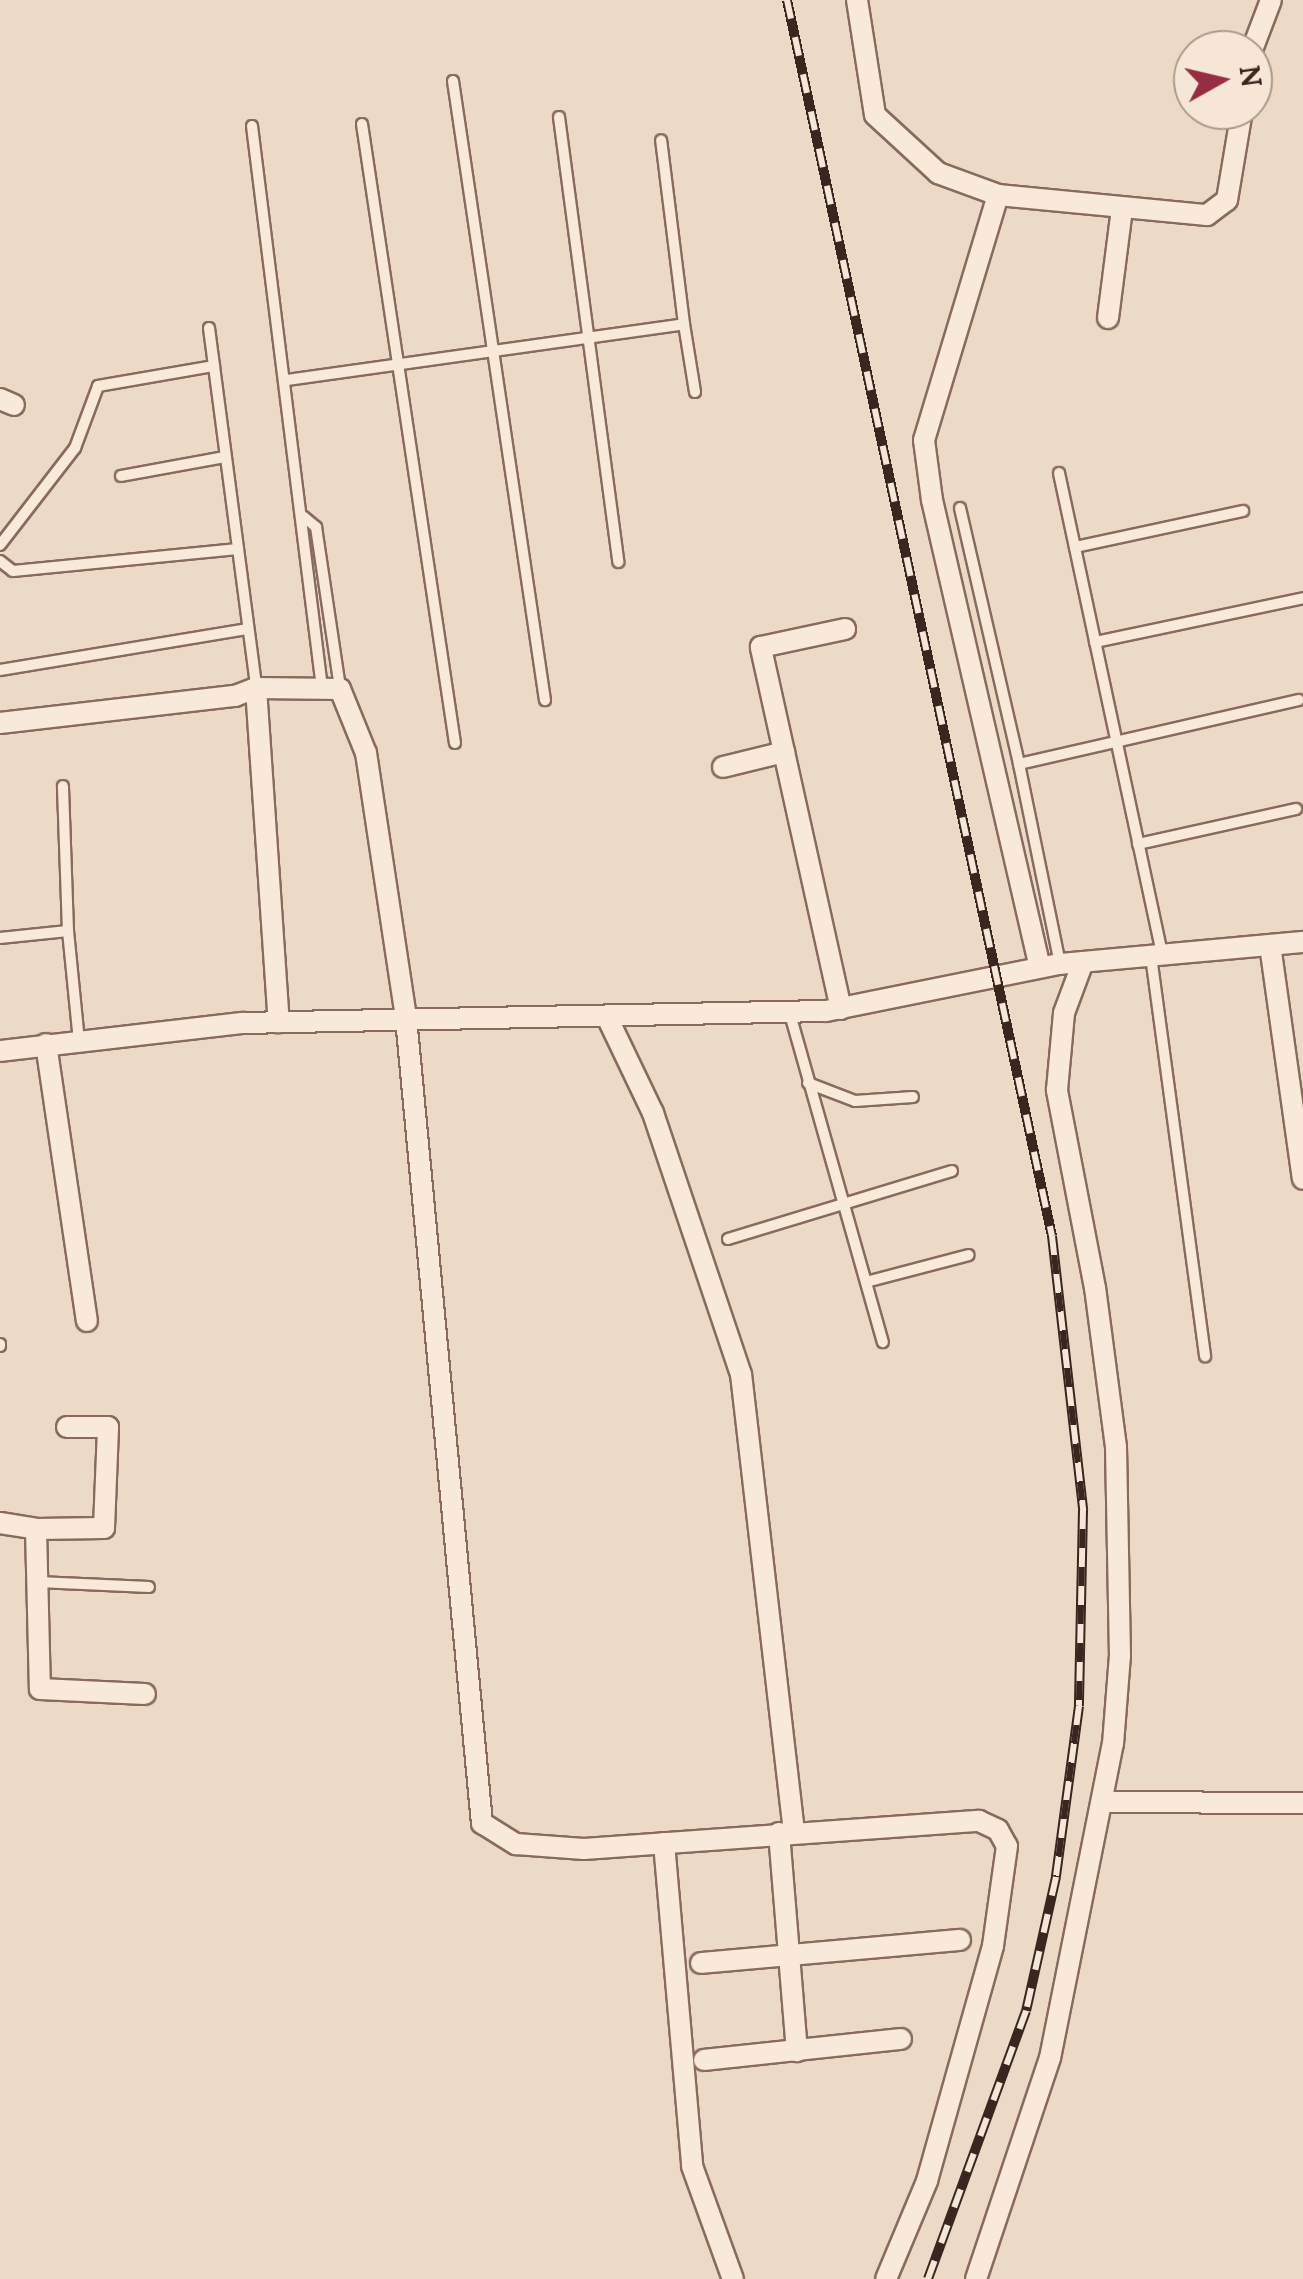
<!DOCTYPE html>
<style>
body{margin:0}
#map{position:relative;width:1303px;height:2279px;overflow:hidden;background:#eddac6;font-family:Lora,serif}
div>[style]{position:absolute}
.roads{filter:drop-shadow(2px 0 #886b5c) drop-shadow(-2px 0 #886b5c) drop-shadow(0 2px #886b5c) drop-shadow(0 -2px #886b5c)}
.lane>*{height:10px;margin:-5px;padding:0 5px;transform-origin:5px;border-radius:5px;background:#f8e9d9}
.street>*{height:20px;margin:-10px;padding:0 10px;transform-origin:10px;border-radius:10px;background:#f8e9d9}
.rail>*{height:10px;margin-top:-5px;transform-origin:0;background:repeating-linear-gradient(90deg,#f5e6d5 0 19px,#39271f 0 38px);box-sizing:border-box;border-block:2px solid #39271f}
span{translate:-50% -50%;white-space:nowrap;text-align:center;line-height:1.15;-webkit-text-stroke:9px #f5e6d5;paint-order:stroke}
.north{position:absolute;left:1173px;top:30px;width:100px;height:100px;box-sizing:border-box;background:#f5e6d5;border:2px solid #aa9a8c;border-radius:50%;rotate:82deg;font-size:28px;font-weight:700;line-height:40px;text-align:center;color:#39271f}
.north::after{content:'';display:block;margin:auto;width:35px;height:45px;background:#962d43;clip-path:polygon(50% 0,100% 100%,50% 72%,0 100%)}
</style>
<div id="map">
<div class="roads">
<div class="lane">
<div style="left:453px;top:81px;width:626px;rotate:81.55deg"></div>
<div style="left:559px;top:117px;width:449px;rotate:82.4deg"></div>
<div style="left:362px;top:124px;width:626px;rotate:81.46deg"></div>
<div style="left:252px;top:126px;width:566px;rotate:82.9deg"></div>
<div style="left:684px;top:324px;width:69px;rotate:80.8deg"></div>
<div style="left:209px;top:328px;width:362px;rotate:82.5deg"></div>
<div style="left:287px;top:380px;width:401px;rotate:-8deg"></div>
<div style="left:684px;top:324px;width:185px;rotate:-97.1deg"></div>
<div style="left:1059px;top:473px;width:493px;rotate:77.9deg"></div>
<div style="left:121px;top:476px;width:106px;rotate:-10.4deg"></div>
<div style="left:960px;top:508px;width:263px;rotate:77deg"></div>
<div style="left:1019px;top:764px;width:287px;rotate:-12.9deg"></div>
<div style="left:304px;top:517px;width:16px;rotate:40deg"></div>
<div style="left:316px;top:527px;width:163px;rotate:81.5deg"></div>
<div style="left:0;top:545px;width:123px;rotate:-52.3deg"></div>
<div style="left:75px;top:448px;width:66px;rotate:-69.6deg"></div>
<div style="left:98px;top:386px;width:118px;rotate:-9.8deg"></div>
<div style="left:1075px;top:547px;width:172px;rotate:-12.1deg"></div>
<div style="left:0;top:561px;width:16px;rotate:38deg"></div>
<div style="left:13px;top:571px;width:226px;rotate:-5.6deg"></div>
<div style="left:1095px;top:642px;width:213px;rotate:-11.9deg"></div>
<div style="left:0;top:670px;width:251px;rotate:-9.4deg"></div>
<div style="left:1019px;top:764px;width:204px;rotate:78.4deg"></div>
<div style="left:1138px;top:844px;width:162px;rotate:-12.5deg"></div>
<div style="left:68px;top:931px;width:111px;rotate:84.3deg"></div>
<div style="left:0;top:938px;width:68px;rotate:-5.9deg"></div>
<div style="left:68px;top:931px;width:145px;rotate:-92deg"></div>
<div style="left:1151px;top:956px;width:404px;rotate:82.3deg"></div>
<div style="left:790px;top:1014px;width:341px;rotate:74.2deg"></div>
<div style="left:808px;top:1083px;width:50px;rotate:21deg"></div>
<div style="left:855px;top:1101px;width:58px;rotate:-3.9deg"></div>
<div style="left:728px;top:1239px;width:234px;rotate:-16.9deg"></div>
<div style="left:866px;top:1282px;width:106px;rotate:-14.7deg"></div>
<div style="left:0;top:1344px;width:2px;rotate:90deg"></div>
<div style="left:38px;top:1582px;width:111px;rotate:2.6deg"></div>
</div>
<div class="street">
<div style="left:857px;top:0;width:116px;rotate:81.1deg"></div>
<div style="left:875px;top:115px;width:86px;rotate:42.6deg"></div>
<div style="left:938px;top:173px;width:64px;rotate:20.1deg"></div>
<div style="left:998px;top:195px;width:210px;rotate:5.5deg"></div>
<div style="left:1207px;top:215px;width:25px;rotate:-37deg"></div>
<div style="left:1227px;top:200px;width:91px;rotate:-80.5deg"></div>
<div style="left:1252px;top:50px;width:53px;rotate:-69.2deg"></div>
<div style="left:998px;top:195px;width:256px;rotate:106.8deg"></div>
<div style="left:924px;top:440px;width:61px;rotate:82.4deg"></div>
<div style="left:932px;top:500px;width:479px;rotate:77deg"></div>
<div style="left:1108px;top:318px;width:111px;rotate:-82.7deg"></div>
<div style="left:0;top:399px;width:15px;rotate:23deg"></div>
<div style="left:256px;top:688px;width:335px;rotate:86.1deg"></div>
<div style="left:0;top:723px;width:237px;rotate:-6.6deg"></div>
<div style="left:235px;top:696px;width:22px;rotate:-21deg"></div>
<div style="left:256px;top:688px;width:84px;rotate:0.7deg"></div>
<div style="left:340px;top:689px;width:69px;rotate:67.9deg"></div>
<div style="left:366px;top:753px;width:268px;rotate:81.4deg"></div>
<div style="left:406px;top:1018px;width:809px;rotate:84.61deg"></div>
<div style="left:482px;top:1823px;width:40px;rotate:32deg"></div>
<div style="left:516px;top:1844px;width:68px;rotate:4.2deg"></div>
<div style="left:584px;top:1849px;width:396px;rotate:-4.1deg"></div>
<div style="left:979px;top:1821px;width:21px;rotate:25deg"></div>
<div style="left:998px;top:1830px;width:18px;rotate:61deg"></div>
<div style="left:1007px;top:1846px;width:101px;rotate:98deg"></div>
<div style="left:993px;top:1946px;width:244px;rotate:105.7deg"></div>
<div style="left:927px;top:2181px;width:106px;rotate:112.7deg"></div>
<div style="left:723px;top:767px;width:63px;rotate:-13.8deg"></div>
<div style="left:1270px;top:945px;width:236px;rotate:82deg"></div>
<div style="left:841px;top:1009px;width:371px;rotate:-102.5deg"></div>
<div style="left:761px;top:647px;width:86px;rotate:-12.1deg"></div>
<div style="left:608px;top:1019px;width:104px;rotate:64.4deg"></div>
<div style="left:653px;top:1113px;width:275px;rotate:71.4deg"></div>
<div style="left:741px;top:1374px;width:461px;rotate:83.4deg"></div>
<div style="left:46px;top:1044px;width:280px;rotate:81.6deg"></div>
<div style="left:0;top:1051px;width:244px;rotate:-6.6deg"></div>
<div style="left:242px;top:1023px;width:584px;rotate:-1.18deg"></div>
<div style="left:826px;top:1011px;width:239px;rotate:-11.4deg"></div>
<div style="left:1060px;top:964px;width:244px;rotate:-5.2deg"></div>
<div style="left:0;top:1523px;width:36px;rotate:9deg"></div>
<div style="left:36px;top:1529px;width:160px;rotate:88.6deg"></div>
<div style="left:40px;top:1689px;width:105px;rotate:2.7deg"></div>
<div style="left:36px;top:1529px;width:68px;rotate:-0.8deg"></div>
<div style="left:104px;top:1528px;width:101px;rotate:-87.7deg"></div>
<div style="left:108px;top:1427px;width:41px;rotate:180deg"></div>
<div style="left:1105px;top:1802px;width:198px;rotate:0.3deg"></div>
<div style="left:779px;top:1833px;width:219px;rotate:85.3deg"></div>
<div style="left:664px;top:1843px;width:324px;rotate:85deg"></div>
<div style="left:692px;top:2166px;width:120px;rotate:70.1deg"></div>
<div style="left:701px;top:1963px;width:260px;rotate:-5.1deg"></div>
<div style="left:704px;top:2060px;width:198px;rotate:-6.1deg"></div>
<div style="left:976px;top:2279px;width:233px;rotate:-71.5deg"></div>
<div style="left:1050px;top:2058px;width:320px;rotate:-78.7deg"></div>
<div style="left:1113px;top:1744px;width:88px;rotate:-85.5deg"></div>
<div style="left:1120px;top:1656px;width:209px;rotate:-91.1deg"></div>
<div style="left:1116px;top:1447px;width:160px;rotate:-97.5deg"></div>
<div style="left:1095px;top:1288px;width:202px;rotate:-100.9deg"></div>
<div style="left:1057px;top:1090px;width:77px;rotate:-84.8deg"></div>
<div style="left:1064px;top:1013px;width:54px;rotate:-69.6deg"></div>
</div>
</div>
<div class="rail">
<div style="left:787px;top:0;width:1264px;rotate:77.9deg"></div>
<div style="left:1052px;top:1236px;width:276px;rotate:83.5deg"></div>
<div style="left:1083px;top:1510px;width:196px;rotate:91.2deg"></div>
<div style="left:1079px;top:1706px;width:173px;rotate:97.7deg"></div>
<div style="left:1056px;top:1877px;width:137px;rotate:102.6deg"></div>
<div style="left:1026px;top:2011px;width:285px;rotate:110.1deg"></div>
</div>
<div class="north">N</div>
</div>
